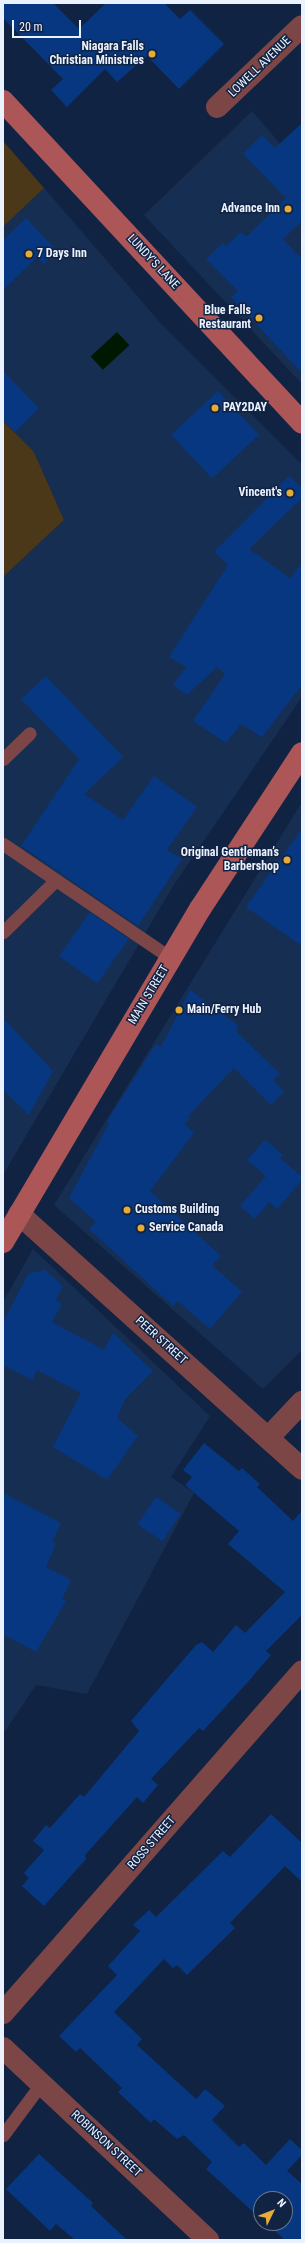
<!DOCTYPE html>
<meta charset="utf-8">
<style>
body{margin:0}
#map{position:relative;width:305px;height:2243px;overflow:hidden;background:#112343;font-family:"Roboto Condensed",sans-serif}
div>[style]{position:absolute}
.built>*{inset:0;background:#172e53}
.green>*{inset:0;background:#4a3818}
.water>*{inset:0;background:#001700;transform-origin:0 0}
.building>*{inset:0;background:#073781;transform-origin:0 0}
.lane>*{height:13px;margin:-6.5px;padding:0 6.5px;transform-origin:6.5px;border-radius:6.5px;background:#7d4646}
.street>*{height:22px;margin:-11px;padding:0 11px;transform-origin:11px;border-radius:11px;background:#7d4646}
.secondary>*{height:22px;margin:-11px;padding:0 11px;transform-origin:11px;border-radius:11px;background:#ad5658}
.dots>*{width:11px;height:11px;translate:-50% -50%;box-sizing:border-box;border:2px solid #112343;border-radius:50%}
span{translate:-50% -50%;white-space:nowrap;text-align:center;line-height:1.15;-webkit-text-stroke:3px #112343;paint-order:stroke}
.poi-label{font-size:12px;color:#eaf2ff;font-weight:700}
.right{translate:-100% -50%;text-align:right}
.left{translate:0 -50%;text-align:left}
.street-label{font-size:12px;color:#eaf2ff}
.frame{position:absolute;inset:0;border:4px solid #eaf2ff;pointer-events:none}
.north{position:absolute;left:253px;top:2191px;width:40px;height:40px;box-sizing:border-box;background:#112343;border:1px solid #68768e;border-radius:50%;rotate:47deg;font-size:11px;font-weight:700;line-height:16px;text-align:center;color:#eaf2ff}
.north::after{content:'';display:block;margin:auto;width:14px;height:18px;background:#e7ac37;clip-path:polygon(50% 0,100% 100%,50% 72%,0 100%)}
.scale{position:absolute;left:12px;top:20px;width:69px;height:18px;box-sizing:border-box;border:2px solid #eaf2ff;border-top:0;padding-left:5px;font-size:12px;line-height:14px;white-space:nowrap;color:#eaf2ff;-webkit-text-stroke:3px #112343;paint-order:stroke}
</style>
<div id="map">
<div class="built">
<div style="clip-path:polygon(252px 111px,302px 169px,302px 384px,144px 215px)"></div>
<div style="clip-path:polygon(44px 188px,164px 327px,302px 465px,302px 697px,173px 886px,3px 1175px,3px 577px,64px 520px,34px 452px,3px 421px,3px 227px)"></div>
<div style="clip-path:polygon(302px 802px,302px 1350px,263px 1389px,54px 1205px)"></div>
<div style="clip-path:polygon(33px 1249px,210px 1416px,171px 1477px,194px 1493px,87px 1694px,36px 1685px,3px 1734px,3px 1302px)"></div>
</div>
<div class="green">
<div style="clip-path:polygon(3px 141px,44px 188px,3px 227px)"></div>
<div style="clip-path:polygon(3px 421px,34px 452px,64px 520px,3px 577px)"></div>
</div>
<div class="water">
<div style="left:117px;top:332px;width:18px;height:36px;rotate:47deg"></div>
</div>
<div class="building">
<div style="clip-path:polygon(3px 3px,53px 3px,79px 29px,106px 3px,164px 3px,180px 19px,190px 10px,224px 44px,179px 89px,147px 56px,117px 82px,105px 69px,67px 107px,51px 90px,63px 79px,3px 18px)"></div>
<div style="clip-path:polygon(302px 123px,302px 221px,283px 239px,302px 259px,302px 373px,231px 297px,238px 291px,206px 259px,223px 243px,226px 246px,241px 232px,246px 237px,286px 198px,243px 154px,262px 135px,275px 148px)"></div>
<div style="clip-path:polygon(26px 218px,57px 251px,44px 264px,37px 257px,3px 290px,3px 240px)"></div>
<div style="clip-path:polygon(3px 371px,39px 408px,15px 432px,3px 420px)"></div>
<div style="left:218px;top:391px;width:60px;height:64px;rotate:47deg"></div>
<div style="clip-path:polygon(289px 476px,302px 488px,302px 498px,249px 549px,290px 578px,302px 563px,302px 685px,262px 737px,241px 724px,226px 743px,193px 721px,225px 674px,217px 667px,187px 695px,173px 685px,186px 667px,169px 657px,228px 565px,214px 552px)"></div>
<div style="clip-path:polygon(46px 676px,123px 757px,84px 794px,123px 820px,154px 776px,197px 807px,167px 850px,182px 859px,138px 926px,21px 846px,79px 759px,21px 699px)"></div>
<div style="clip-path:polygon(302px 829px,302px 946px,246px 907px)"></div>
<div style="left:90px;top:912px;width:47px;height:54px;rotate:35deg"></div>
<div style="clip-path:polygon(190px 990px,239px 1026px,236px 1031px,280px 1074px,273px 1080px,284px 1092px,271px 1105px,234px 1068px,188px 1116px,190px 1118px,185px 1124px,194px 1133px,150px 1191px,221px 1256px,212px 1265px,242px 1292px,210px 1329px,178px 1301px,173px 1306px,89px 1229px,96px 1222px,69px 1198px,109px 1123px,107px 1121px,156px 1044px,161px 1047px)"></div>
<div style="clip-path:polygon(3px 1018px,53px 1071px,29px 1115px,3px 1090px)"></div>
<div style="clip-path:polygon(265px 1140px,283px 1155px,280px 1158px,302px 1177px,302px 1180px,277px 1209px,269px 1202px,255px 1219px,240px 1206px,266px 1176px,247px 1160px)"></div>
<div style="clip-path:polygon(45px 1270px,63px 1286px,56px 1300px,62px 1304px,52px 1322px,104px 1350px,113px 1333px,153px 1371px,125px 1399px,117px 1418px,138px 1436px,107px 1480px,53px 1447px,81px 1393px,37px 1370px,32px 1380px,3px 1365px,3px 1322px,29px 1273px)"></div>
<div style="clip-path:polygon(204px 1443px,239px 1471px,242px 1468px,260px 1484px,257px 1487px,293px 1521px,302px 1511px,302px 1615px,266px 1651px,271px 1655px,247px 1683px,203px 1731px,199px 1728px,151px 1779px,158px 1785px,143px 1803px,137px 1797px,85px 1855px,86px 1859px,44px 1906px,22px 1886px,29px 1878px,24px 1873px,44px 1850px,33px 1841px,46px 1825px,50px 1828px,80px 1794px,84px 1797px,139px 1731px,131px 1721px,196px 1645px,202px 1642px,213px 1652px,236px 1625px,245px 1633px,285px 1592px,228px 1544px,239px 1531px,185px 1485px,192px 1477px,183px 1470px)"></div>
<div style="clip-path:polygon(3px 1493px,61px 1523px,52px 1542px,56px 1544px,46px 1567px,71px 1580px,62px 1599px,66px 1601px,36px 1652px,3px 1634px)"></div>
<div style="left:156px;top:1497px;width:30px;height:33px;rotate:34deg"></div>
<div style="clip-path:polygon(271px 1814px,302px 1843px,302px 1882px,285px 1866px,230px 1923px,235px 1928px,187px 1975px,177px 1965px,173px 1968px,164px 1959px,114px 2012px,142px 2039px,137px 2045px,196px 2099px,205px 2089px,225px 2106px,212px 2120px,239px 2147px,244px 2143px,266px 2165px,290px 2139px,302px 2150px,302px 2155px,287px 2171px,302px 2184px,302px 2240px,285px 2240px,266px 2223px,285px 2223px,285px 2199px,261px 2199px,261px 2219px,206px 2169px,212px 2162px,184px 2135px,177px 2139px,154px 2119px,151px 2123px,118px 2092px,122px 2088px,80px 2048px,76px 2052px,59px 2036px,117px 1975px,108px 1966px,140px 1931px,133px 1925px,149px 1910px,156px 1917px,223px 1851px,230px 1857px)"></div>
<div style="clip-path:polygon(39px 2154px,93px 2203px,91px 2206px,127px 2240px,75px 2240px,56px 2224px,50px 2231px,6px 2189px)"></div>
</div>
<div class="lane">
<div style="left:3px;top:759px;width:37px;rotate:-44deg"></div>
<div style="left:3px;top:844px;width:203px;rotate:34.2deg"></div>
<div style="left:3px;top:932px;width:74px;rotate:-44.5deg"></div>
<div style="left:3px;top:2135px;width:64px;rotate:-53.3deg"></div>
</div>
<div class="street">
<div style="left:217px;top:107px;width:117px;rotate:-43.6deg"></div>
<div style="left:19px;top:1214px;width:381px;rotate:42deg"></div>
<div style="left:268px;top:1438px;width:50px;rotate:-46.6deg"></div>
<div style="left:3px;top:2013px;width:454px;rotate:-48.8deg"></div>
<div style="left:3px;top:2048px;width:281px;rotate:43.1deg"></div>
</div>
<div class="secondary">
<div style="left:3px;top:101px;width:439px;rotate:47.1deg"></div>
<div style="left:3px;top:1242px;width:387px;rotate:-59.4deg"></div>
<div style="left:200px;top:909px;width:186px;rotate:-56.8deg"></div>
</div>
<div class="dots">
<div style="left:152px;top:54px;background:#e7ac37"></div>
<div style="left:288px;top:209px;background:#e7ac37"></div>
<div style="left:29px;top:254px;background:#e7ac37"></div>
<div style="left:259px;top:318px;background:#e7ac37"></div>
<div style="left:215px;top:408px;background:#e7ac37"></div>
<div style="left:290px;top:493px;background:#e7ac37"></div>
<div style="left:287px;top:860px;background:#e7ac37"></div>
<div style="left:179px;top:1010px;background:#e7ac37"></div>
<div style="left:127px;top:1210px;background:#e7ac37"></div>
<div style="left:141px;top:1228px;background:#e7ac37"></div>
</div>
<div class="poi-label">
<span class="right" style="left:144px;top:54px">Niagara Falls<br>Christian Ministries</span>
<span class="right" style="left:280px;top:209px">Advance Inn</span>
<span class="left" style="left:37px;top:254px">7 Days Inn</span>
<span class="right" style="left:251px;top:318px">Blue Falls<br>Restaurant</span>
<span class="left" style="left:223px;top:408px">PAY2DAY</span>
<span class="right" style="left:282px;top:493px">Vincent's</span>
<span class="right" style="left:279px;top:860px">Original Gentleman’s<br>Barbershop</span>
<span class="left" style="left:187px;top:1010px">Main/Ferry Hub</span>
<span class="left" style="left:135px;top:1210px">Customs Building</span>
<span class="left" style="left:149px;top:1228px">Service Canada</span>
</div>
<div class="street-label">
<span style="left:260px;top:67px;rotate:-44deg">LOWELL AVENUE</span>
<span style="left:153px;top:262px;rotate:47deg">LUNDY'S LANE</span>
<span style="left:149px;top:995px;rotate:-59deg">MAIN STREET</span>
<span style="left:161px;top:1341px;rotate:42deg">PEER STREET</span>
<span style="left:152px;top:1843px;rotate:-49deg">ROSS STREET</span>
<span style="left:106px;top:2144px;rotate:43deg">ROBINSON STREET</span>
</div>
<div class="frame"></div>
<div class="north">N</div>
<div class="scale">20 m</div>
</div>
